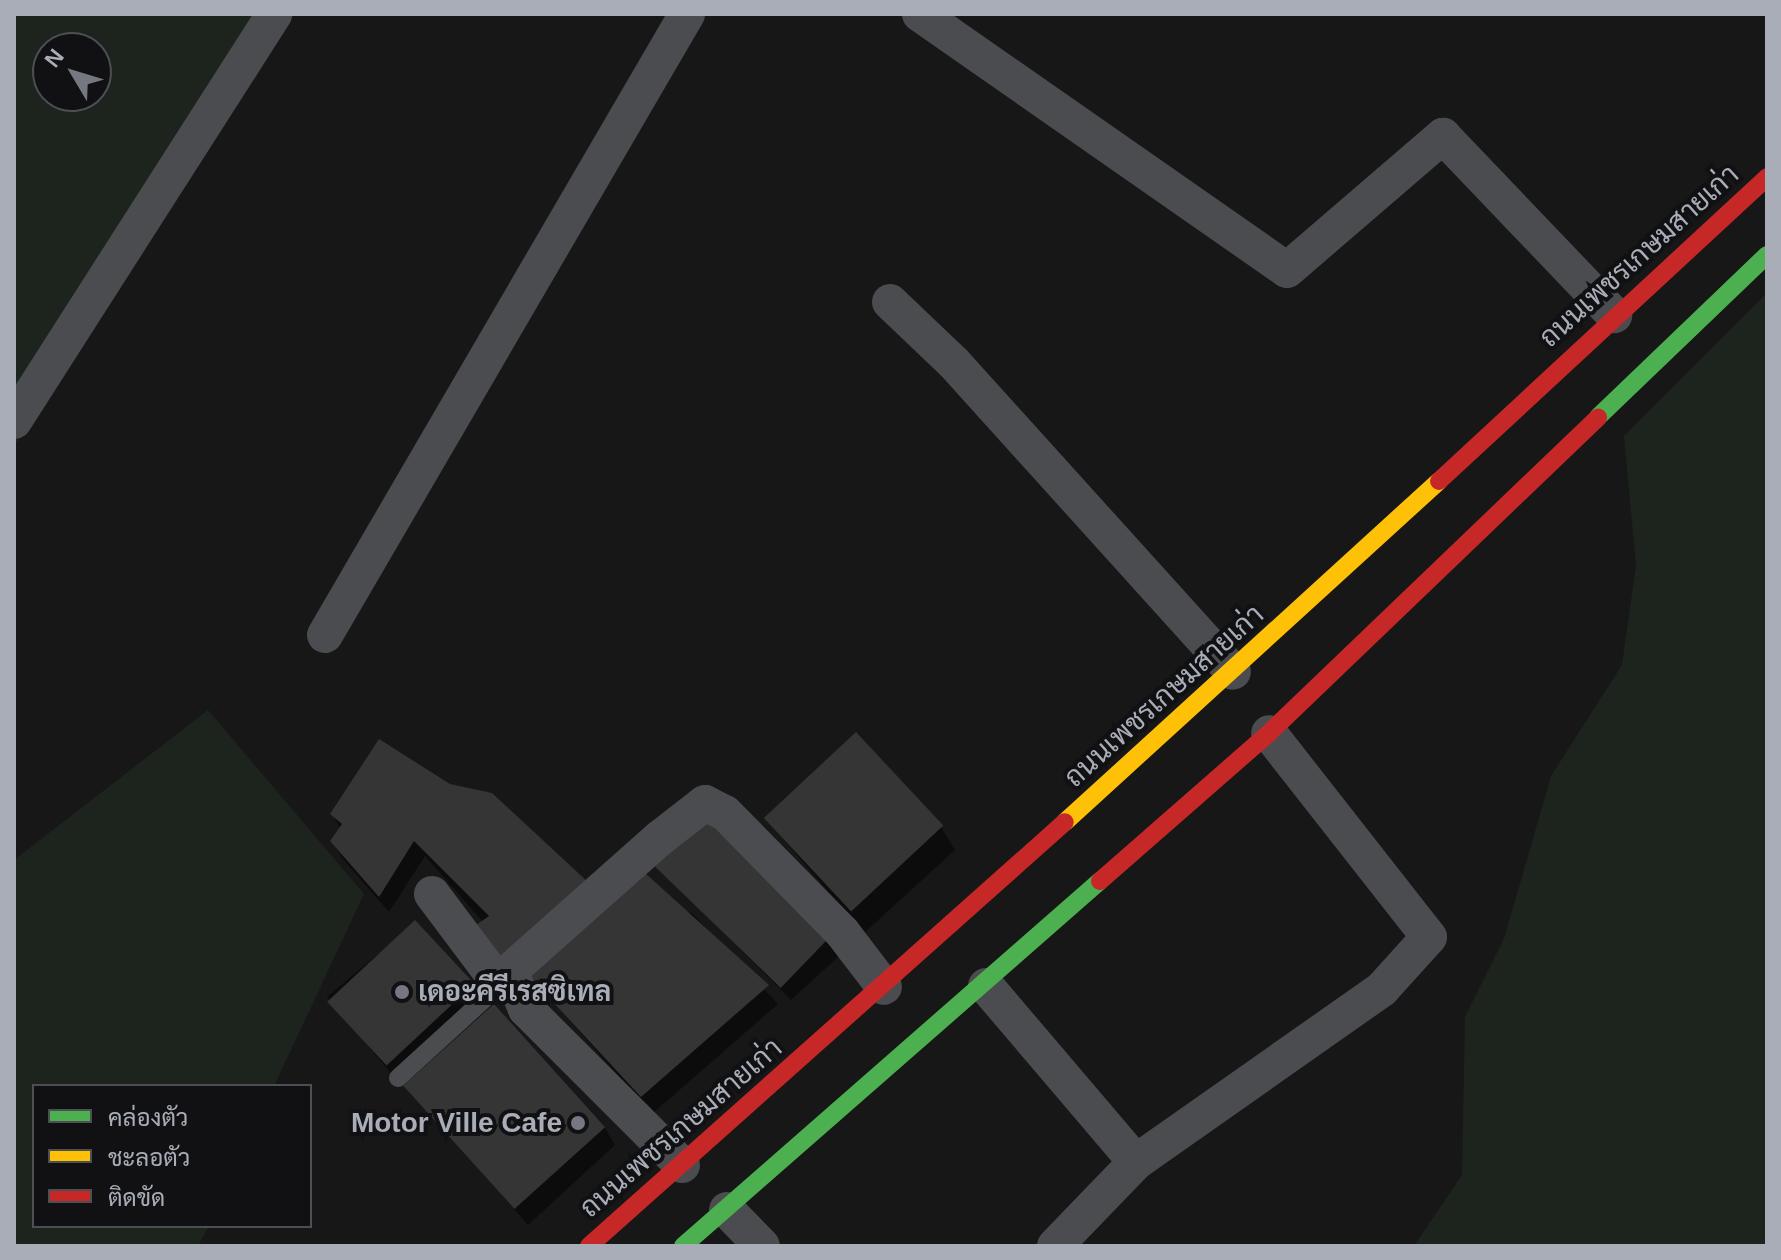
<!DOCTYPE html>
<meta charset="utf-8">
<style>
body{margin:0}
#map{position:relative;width:1781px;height:1260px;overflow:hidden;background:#171717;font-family:Arial,Sarabun,sans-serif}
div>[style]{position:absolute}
.green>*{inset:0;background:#1d241e}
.shadow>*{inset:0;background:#0007;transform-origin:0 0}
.building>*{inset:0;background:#353536;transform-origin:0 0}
.lane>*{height:18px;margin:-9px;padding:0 9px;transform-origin:9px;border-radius:9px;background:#4b4c50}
.street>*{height:36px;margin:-18px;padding:0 18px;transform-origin:18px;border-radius:18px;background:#4b4c50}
.fast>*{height:18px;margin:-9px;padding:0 9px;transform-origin:9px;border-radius:9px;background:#4caf50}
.slow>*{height:18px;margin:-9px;padding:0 9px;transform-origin:9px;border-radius:9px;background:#ffc107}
.jam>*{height:18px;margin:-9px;padding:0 9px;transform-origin:9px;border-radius:9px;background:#c62828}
.dots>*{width:22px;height:22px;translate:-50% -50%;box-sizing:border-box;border:4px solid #111113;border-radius:50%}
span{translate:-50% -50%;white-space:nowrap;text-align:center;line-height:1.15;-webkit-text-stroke:8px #111113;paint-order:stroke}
.street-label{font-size:28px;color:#a8adb8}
.poi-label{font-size:28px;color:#a8adb8;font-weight:700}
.left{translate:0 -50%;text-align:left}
.right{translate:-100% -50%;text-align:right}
.frame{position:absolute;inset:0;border:16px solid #a8adb8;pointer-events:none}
.legend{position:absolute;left:32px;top:1084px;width:280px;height:144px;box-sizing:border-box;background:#111113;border:2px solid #4d4f55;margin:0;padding:10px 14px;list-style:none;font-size:24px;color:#a8adb8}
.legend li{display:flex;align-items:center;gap:16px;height:40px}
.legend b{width:40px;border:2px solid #4d4f55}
.north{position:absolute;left:32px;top:32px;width:80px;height:80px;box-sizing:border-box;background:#111113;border:2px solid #4d4f55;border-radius:50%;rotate:308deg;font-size:22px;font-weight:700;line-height:32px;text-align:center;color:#a8adb8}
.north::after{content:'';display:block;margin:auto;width:28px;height:36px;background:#757880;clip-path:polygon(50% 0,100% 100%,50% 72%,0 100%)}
</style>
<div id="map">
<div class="green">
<div style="clip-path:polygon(evenodd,14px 14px,294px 14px,14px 447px,14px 14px,48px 48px,96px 48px,96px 96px,48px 96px,48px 48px)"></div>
<div style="clip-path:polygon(1767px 293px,1767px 1246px,1414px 1246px,1462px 1175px,1465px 1017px,1504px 939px,1551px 776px,1622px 665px,1636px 566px,1624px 436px)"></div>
<div style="clip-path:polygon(208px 710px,364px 894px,274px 1086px,34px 1086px,34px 1226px,209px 1226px,198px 1246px,14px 1246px,14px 860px)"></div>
</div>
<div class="shadow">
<div style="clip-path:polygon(332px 814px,692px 913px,778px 1004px,652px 1114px,425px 856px,389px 912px,342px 858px,332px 841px,341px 829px)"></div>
<div style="clip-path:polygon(766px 819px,941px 827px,955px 850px,864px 933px)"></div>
<div style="clip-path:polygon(659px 868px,828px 940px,838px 957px,791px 1000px)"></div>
<div style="left:415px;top:923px;width:105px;height:115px;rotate:50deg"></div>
<div style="clip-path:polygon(407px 1087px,605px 1128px,615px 1145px,528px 1225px)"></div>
</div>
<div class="building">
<div style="left:856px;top:732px;width:128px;height:126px;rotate:47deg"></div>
<div style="clip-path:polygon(379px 739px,450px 784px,492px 793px,590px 884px,497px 967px,476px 925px,489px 916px,414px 841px,379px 897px,330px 841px,342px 824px,330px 814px)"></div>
<div style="left:702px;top:816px;width:176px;height:69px;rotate:44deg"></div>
<div style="clip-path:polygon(645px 873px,769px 985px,641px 1097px,527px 974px)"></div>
<div style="left:415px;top:920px;width:87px;height:120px;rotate:47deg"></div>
<div style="left:494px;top:1004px;width:166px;height:122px;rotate:48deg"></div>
</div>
<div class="lane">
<div style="left:398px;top:1078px;width:142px;rotate:-42.4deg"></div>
</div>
<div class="street">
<div style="left:920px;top:14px;width:447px;rotate:34.9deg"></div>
<div style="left:1287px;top:270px;width:206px;rotate:-40.7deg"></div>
<div style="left:1443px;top:136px;width:248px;rotate:46.3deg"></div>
<div style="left:890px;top:302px;width:88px;rotate:43.6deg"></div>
<div style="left:954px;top:363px;width:416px;rotate:47.9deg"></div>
<div style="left:14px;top:421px;width:483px;rotate:-57.4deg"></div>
<div style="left:325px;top:635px;width:719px;rotate:-59.76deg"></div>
<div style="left:432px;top:894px;width:105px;rotate:53.1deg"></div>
<div style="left:495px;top:978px;width:20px;rotate:27deg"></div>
<div style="left:986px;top:986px;width:231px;rotate:49.6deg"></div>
<div style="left:682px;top:1165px;width:221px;rotate:-135deg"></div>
<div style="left:526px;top:1009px;width:41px;rotate:-112.8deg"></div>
<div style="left:510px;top:971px;width:200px;rotate:-41.6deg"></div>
<div style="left:660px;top:838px;width:57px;rotate:-37.9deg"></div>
<div style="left:705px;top:803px;width:22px;rotate:27deg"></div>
<div style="left:725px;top:813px;width:167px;rotate:45.5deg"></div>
<div style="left:842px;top:932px;width:69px;rotate:52.6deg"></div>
<div style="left:727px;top:1210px;width:50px;rotate:45.8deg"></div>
<div style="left:1055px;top:1246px;width:117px;rotate:-46deg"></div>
<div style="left:1136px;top:1162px;width:301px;rotate:-35.1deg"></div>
<div style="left:1382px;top:989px;width:70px;rotate:-47.9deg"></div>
<div style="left:1429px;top:937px;width:259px;rotate:-128.1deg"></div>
</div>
<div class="fast">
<div style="left:1598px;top:417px;width:234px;rotate:-43.8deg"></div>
<div style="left:683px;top:1246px;width:554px;rotate:-41.2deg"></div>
</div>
<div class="slow">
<div style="left:1065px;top:822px;width:506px;rotate:-42.36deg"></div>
</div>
<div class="jam">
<div style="left:1439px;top:481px;width:447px;rotate:-42.8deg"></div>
<div style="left:1100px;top:881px;width:225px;rotate:-41.2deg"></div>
<div style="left:1269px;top:733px;width:456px;rotate:-43.8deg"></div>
<div style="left:589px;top:1246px;width:637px;rotate:-41.69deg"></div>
</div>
<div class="dots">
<div style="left:402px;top:992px;background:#757880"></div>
<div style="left:578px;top:1123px;background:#757880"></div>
</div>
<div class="street-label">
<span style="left:1639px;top:256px;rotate:-42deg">ถนนเพชรเกษมสายเก่า</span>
<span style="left:1164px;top:696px;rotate:-42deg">ถนนเพชรเกษมสายเก่า</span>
<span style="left:681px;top:1128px;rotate:-41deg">ถนนเพชรเกษมสายเก่า</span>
</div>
<div class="poi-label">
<span class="left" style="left:418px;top:992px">เดอะคีรีเรสซิเทล</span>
<span class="right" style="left:562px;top:1123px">Motor Ville Cafe</span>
</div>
<div class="frame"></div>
<ul class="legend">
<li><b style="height:10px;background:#4caf50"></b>คล่องตัว</li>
<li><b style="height:10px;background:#ffc107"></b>ชะลอตัว</li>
<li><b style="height:10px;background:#c62828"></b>ติดขัด</li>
</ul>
<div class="north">N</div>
</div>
